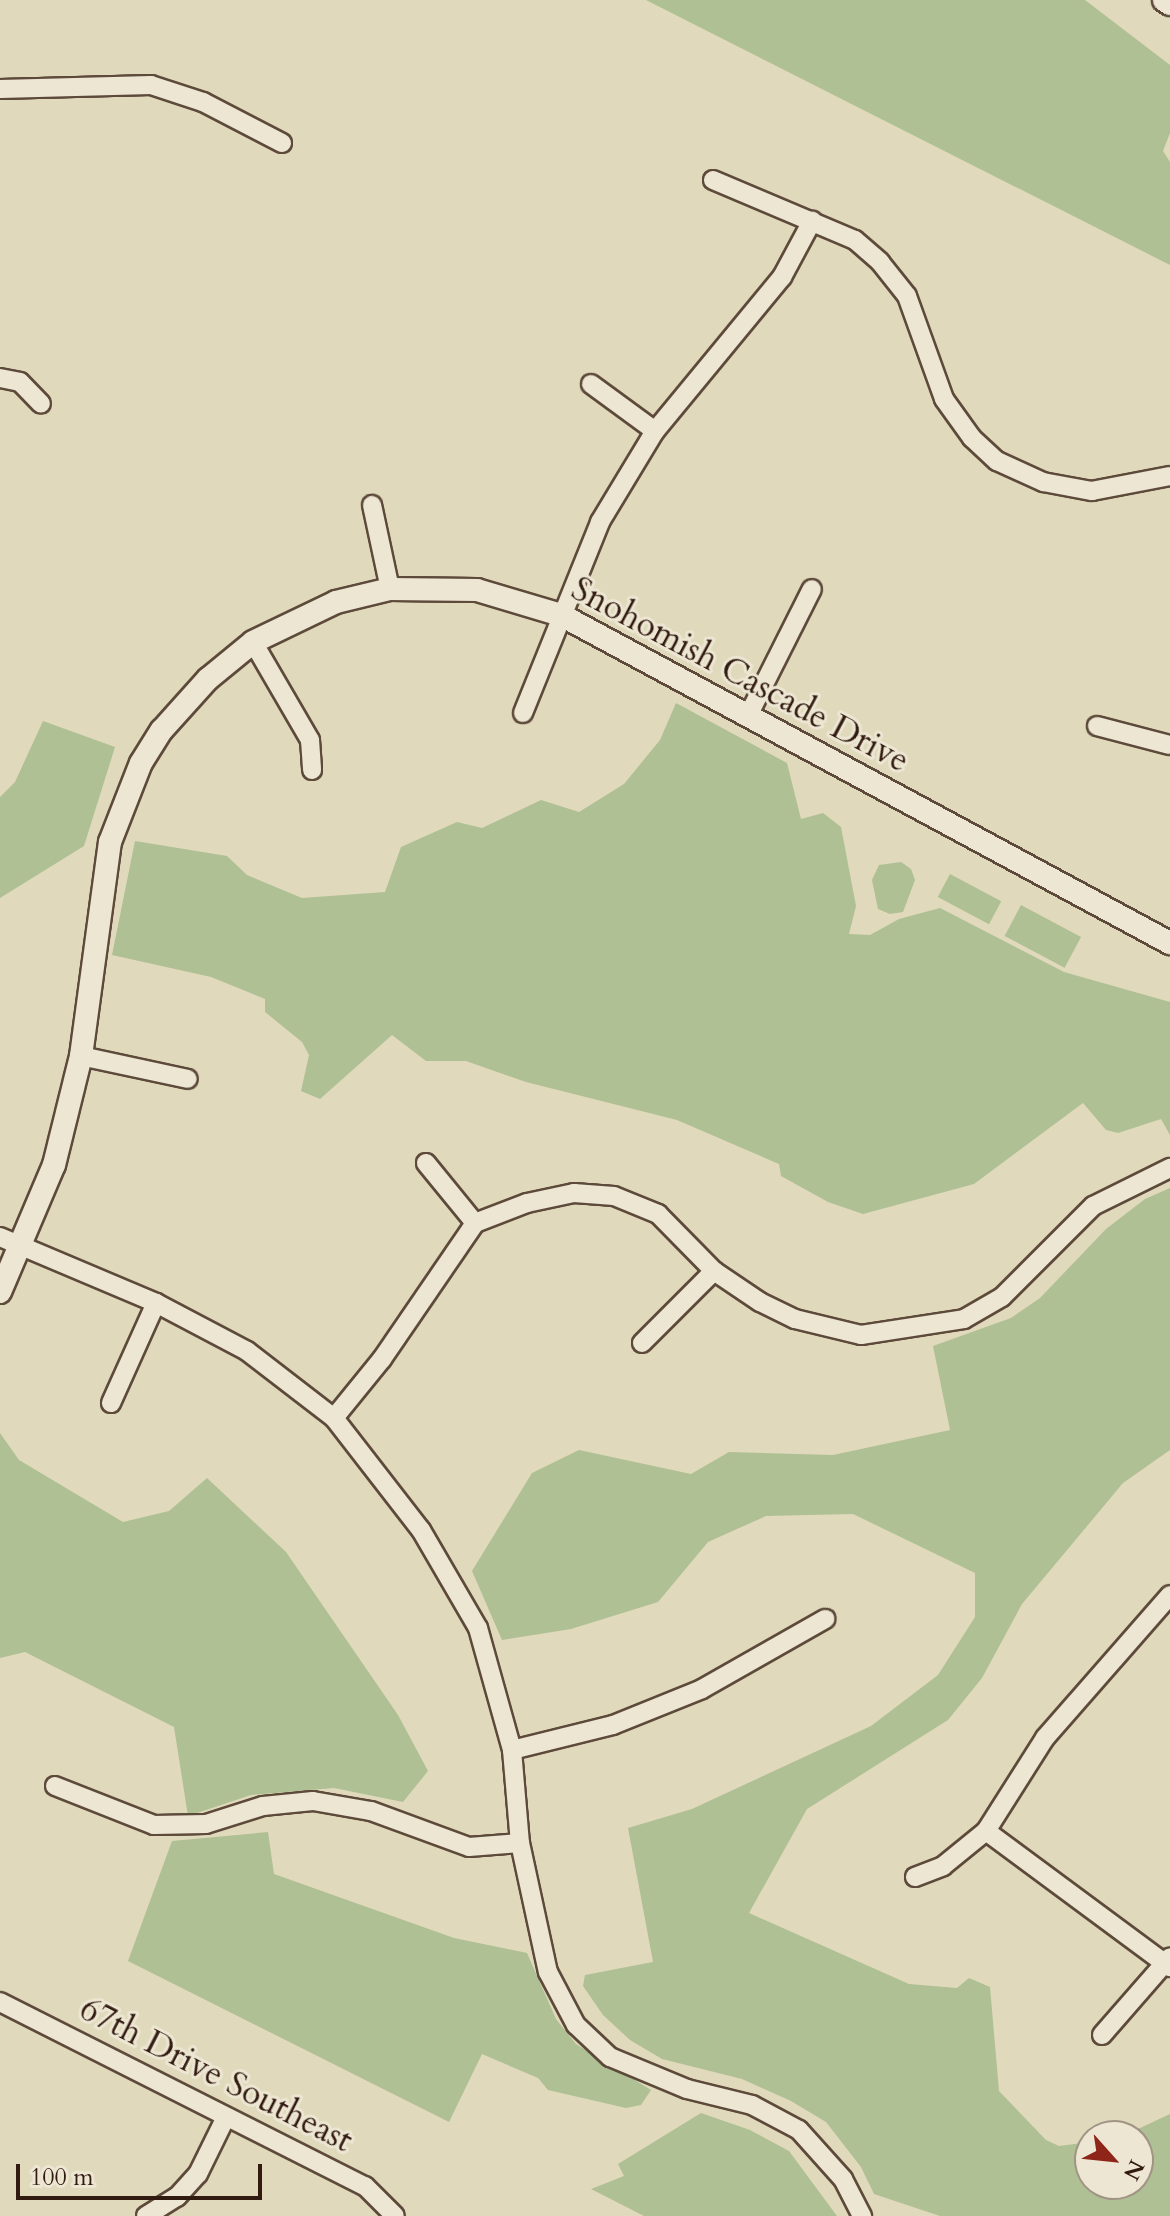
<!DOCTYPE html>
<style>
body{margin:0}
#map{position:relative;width:1170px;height:2216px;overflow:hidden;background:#e1d9bb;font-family:Cardo,serif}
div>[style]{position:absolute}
.green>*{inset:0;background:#aec094;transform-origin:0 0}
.roads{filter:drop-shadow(2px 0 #5d4a3a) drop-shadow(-2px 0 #5d4a3a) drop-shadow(0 2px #5d4a3a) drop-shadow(0 -2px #5d4a3a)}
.minor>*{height:18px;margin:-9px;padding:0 9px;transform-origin:9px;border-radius:9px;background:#ece6d3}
.tertiary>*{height:22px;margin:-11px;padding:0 11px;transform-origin:11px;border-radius:11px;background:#ece6d3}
span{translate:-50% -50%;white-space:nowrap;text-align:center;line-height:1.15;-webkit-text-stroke:6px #ece6d3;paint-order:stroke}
.street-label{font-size:34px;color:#311a0f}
.north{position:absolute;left:1074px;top:2120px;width:80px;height:80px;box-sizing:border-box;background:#ece6d3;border:2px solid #a19485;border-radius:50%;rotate:117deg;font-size:22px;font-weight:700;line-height:32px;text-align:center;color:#311a0f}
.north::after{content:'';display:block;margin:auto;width:28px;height:36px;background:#8f2418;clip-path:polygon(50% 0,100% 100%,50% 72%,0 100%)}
.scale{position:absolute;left:16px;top:2164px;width:246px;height:36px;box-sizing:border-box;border:4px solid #311a0f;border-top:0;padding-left:10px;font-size:24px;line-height:28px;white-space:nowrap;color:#311a0f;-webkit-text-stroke:6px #ece6d3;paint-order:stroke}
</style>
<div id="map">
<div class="green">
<div style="clip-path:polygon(646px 0,1085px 0,1170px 65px,1170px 133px,1163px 151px,1170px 162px,1170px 265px)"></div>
<div style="clip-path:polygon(676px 703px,787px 763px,801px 819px,823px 813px,841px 827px,856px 906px,849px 934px,870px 935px,899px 919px,940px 908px,1064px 972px,1170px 1002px,1170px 1135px,1161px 1119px,1118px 1133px,1106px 1130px,1083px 1103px,974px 1184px,863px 1214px,828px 1202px,781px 1176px,779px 1164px,677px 1120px,526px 1082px,466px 1061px,426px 1061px,392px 1035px,320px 1099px,301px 1091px,309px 1055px,302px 1042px,265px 1012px,265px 999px,211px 977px,112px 955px,135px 841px,227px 856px,247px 875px,302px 898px,385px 892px,401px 847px,457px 822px,482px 828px,541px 800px,579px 812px,624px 784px,660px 740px)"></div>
<div style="clip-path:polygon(43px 721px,115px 747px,84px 846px,0 898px,0 797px,15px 782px)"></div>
<div style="clip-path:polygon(901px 862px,911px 869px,915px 880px,903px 912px,890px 914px,878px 909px,872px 880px,879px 865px)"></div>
<div style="left:950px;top:874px;width:58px;height:26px;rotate:28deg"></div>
<div style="left:1021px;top:905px;width:68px;height:35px;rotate:28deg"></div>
<div style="clip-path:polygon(1170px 1188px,1170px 1450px,1123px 1483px,1022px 1604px,982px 1678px,948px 1720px,807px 1809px,749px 1913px,909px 1984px,957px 1988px,969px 1978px,990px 1987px,999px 2091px,1046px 2140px,1059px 2146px,1090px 2142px,1090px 2184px,1138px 2184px,1138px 2136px,1123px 2136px,1170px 2114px,1170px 2216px,940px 2216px,874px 2194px,861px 2167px,826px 2122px,791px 2101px,742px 2079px,662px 2059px,630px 2040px,603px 2015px,583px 1986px,585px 1975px,653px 1962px,628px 1828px,692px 1809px,871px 1726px,938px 1675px,975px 1617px,975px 1573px,853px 1514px,766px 1516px,708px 1542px,658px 1602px,571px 1629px,502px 1640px,472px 1571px,532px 1473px,579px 1450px,691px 1474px,729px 1452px,833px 1455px,950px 1430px,933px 1346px,1011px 1318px,1040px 1298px,1106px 1229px,1145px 1199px)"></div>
<div style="clip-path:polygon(0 1433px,19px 1460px,123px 1522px,169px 1511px,207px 1478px,286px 1552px,398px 1715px,428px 1771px,403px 1802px,334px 1788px,251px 1795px,188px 1816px,174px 1727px,25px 1652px,0 1658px)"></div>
<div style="clip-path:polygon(268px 1832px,274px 1874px,454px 1938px,527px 1953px,556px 2019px,576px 2044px,651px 2090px,641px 2105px,626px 2108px,548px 2090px,538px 2078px,482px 2054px,449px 2122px,128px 1961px,172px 1841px)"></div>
<div style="clip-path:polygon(701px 2113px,750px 2130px,789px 2151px,837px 2216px,644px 2216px,591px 2189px,624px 2176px,618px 2164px)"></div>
</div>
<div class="roads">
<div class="minor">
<div style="left:0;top:89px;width:151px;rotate:-1.5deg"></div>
<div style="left:151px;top:85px;width:55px;rotate:18.1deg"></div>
<div style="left:203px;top:102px;width:89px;rotate:27.4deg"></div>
<div style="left:713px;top:180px;width:154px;rotate:22.9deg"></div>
<div style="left:855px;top:240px;width:33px;rotate:41deg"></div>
<div style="left:880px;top:262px;width:43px;rotate:51.5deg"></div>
<div style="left:907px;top:296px;width:109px;rotate:70.2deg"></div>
<div style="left:944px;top:399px;width:48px;rotate:54.3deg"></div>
<div style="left:972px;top:438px;width:34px;rotate:43deg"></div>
<div style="left:997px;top:461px;width:51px;rotate:24.5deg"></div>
<div style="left:1043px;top:482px;width:50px;rotate:10.4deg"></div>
<div style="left:1092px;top:491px;width:79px;rotate:-10.9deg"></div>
<div style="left:0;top:378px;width:20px;rotate:11deg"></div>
<div style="left:20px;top:382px;width:30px;rotate:46deg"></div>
<div style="left:591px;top:384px;width:79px;rotate:36.3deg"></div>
<div style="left:372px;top:505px;width:86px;rotate:77.9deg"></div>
<div style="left:253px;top:642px;width:113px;rotate:59.8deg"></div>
<div style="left:310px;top:740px;width:30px;rotate:86deg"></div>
<div style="left:523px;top:713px;width:206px;rotate:-68deg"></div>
<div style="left:600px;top:522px;width:106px;rotate:-58.9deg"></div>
<div style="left:655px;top:431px;width:200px;rotate:-50.5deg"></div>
<div style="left:782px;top:277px;width:64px;rotate:-61.8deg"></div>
<div style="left:748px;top:716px;width:142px;rotate:-63.3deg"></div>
<div style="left:1097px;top:726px;width:75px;rotate:14.6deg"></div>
<div style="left:81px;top:1056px;width:109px;rotate:12.1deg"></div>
<div style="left:426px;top:1163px;width:77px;rotate:50.8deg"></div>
<div style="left:475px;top:1223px;width:56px;rotate:-21deg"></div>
<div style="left:527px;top:1203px;width:48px;rotate:-12deg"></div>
<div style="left:574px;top:1193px;width:40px;rotate:4.3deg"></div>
<div style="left:614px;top:1196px;width:48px;rotate:22.2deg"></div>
<div style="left:658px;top:1214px;width:80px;rotate:45.5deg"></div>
<div style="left:714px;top:1271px;width:55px;rotate:34deg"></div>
<div style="left:760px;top:1302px;width:39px;rotate:26deg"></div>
<div style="left:795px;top:1319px;width:68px;rotate:13.6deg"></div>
<div style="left:861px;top:1335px;width:104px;rotate:-8.8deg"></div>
<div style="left:964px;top:1319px;width:44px;rotate:-30.1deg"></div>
<div style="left:1002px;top:1297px;width:129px;rotate:-45deg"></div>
<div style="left:1093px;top:1206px;width:86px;rotate:-26.3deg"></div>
<div style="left:0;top:1237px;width:169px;rotate:22.9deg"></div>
<div style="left:156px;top:1303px;width:103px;rotate:27.8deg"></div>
<div style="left:247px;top:1351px;width:110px;rotate:37.6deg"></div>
<div style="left:334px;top:1418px;width:142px;rotate:52.2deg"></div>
<div style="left:421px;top:1530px;width:113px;rotate:59.8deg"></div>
<div style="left:478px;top:1628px;width:127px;rotate:74.4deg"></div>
<div style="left:512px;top:1750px;width:93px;rotate:85.1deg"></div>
<div style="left:520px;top:1843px;width:132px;rotate:77.8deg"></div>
<div style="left:548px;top:1972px;width:60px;rotate:62.2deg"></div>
<div style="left:576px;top:2025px;width:47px;rotate:43.3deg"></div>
<div style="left:610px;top:2057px;width:83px;rotate:22.6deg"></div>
<div style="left:687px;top:2089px;width:67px;rotate:13.8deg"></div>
<div style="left:752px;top:2105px;width:53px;rotate:28deg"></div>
<div style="left:799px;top:2130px;width:66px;rotate:48.1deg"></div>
<div style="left:843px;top:2179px;width:42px;rotate:62.8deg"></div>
<div style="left:642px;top:1343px;width:102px;rotate:-45deg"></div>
<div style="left:111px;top:1403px;width:110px;rotate:-65.8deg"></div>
<div style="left:334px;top:1418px;width:76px;rotate:-50.9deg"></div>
<div style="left:382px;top:1359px;width:165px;rotate:-55.6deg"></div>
<div style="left:512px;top:1750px;width:104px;rotate:-13.9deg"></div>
<div style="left:613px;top:1725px;width:96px;rotate:-22deg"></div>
<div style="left:702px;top:1689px;width:142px;rotate:-29.6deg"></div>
<div style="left:55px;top:1786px;width:106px;rotate:21.5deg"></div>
<div style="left:154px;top:1825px;width:52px;rotate:-1.1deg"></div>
<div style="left:206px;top:1824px;width:60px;rotate:-17.5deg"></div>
<div style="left:263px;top:1806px;width:50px;rotate:-5.7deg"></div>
<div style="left:313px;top:1801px;width:59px;rotate:9.8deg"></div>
<div style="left:371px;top:1811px;width:104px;rotate:20.2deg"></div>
<div style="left:469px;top:1847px;width:51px;rotate:-4.5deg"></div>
<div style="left:986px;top:1831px;width:229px;rotate:36.5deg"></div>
<div style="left:915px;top:1877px;width:30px;rotate:-21deg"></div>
<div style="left:943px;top:1866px;width:55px;rotate:-39.1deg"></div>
<div style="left:986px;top:1831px;width:110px;rotate:-57.6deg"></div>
<div style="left:1045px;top:1738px;width:190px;rotate:-48.8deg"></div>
<div style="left:0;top:2002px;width:409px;rotate:26.8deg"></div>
<div style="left:365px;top:2186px;width:42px;rotate:45deg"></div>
<div style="left:1102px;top:2035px;width:103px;rotate:-48.9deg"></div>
<div style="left:146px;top:2216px;width:36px;rotate:-32deg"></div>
<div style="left:177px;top:2197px;width:31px;rotate:-48deg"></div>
<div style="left:198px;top:2174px;width:61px;rotate:-63.9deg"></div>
</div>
<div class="tertiary">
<div style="left:1164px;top:0;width:7px;rotate:34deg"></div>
<div style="left:0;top:1292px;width:138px;rotate:-67deg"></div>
<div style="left:54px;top:1165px;width:112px;rotate:-76.1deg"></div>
<div style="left:81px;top:1056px;width:216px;rotate:-82.3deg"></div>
<div style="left:110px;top:842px;width:85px;rotate:-68.6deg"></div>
<div style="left:141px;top:763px;width:39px;rotate:-58deg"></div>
<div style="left:162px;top:730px;width:69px;rotate:-48deg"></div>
<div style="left:208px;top:679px;width:58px;rotate:-39.4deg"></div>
<div style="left:253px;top:642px;width:92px;rotate:-25.7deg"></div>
<div style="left:336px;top:602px;width:56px;rotate:-13.5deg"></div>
<div style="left:390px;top:589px;width:87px;rotate:0.7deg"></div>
<div style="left:477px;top:590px;width:88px;rotate:16.6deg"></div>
<div style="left:561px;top:615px;width:692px;rotate:28.31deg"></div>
</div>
</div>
<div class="street-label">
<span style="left:740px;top:675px;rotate:28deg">Snohomish Cascade Drive</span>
<span style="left:216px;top:2075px;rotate:27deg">67th Drive Southeast</span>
</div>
<div class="north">N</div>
<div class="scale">100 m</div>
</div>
